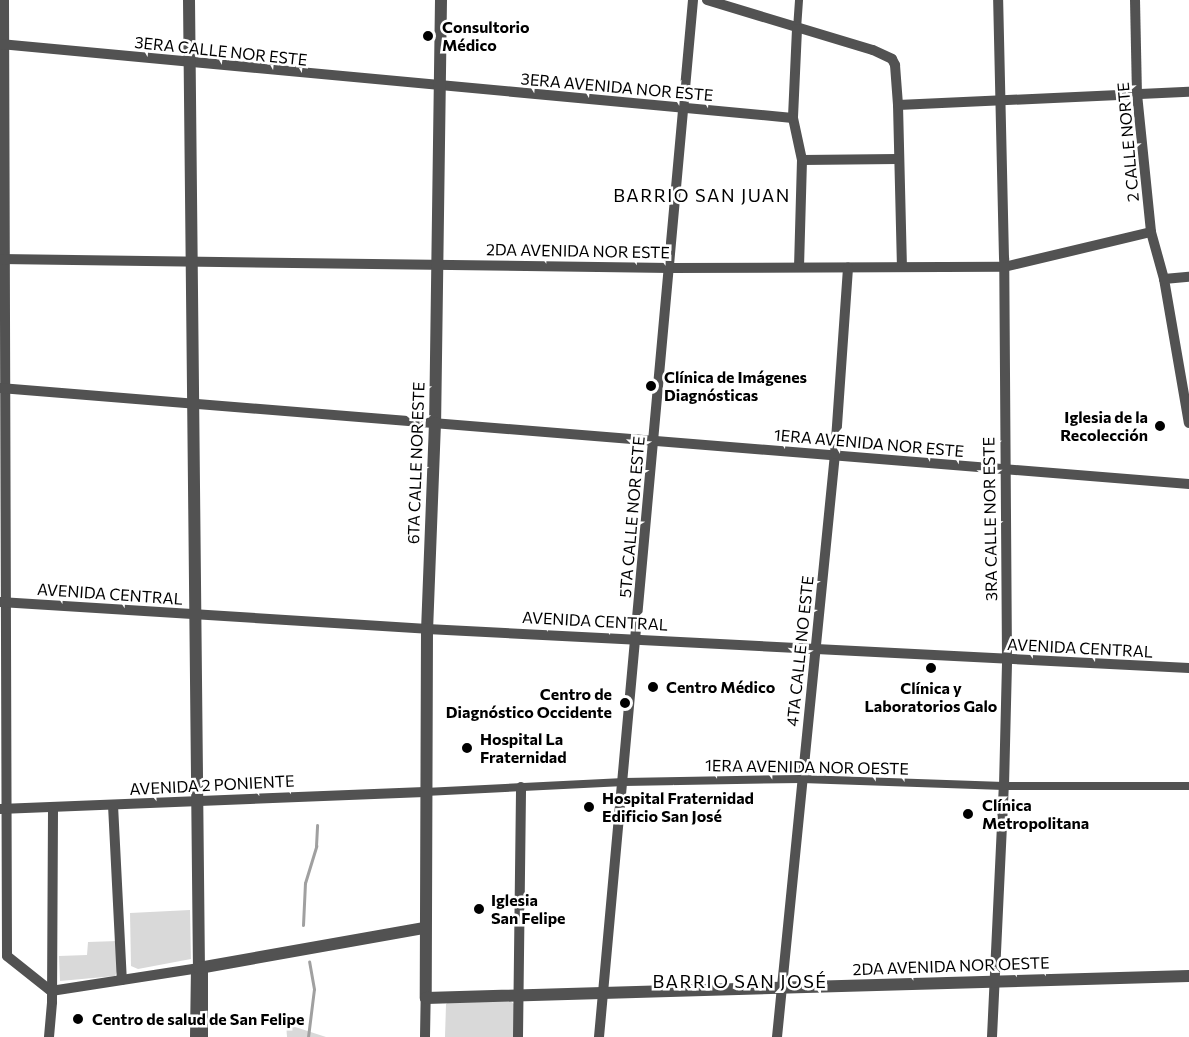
<!DOCTYPE html>
<meta charset="utf-8">
<style>
body{margin:0}
#map{position:relative;width:1189px;height:1037px;overflow:hidden;background:#fff;font-family:Commissioner,sans-serif}
div>[style]{position:absolute}
.green>*{inset:0;background:#d9d9d9}
.stream>*{height:3px;margin:-1.5px;padding:0 1.5px;transform-origin:1.5px;border-radius:1.5px;background:#a0a0a0}
.pedestrian>*{height:8px;margin:-4px;padding:0 4px;transform-origin:4px;border-radius:4px;background:#525252}
.minor>*{height:10px;margin:-5px;padding:0 5px;transform-origin:5px;border-radius:5px;background:#525252}
.tertiary>*{height:12px;margin:-6px;padding:0 6px;transform-origin:6px;border-radius:6px;background:#525252}
.dots>*{width:16px;height:16px;translate:-50% -50%;box-sizing:border-box;border:3px solid #fff;border-radius:50%}
span{translate:-50% -50%;white-space:nowrap;text-align:center;line-height:1.15;-webkit-text-stroke:5px #fff;paint-order:stroke}
.poi-label{font-size:16px;color:#000;font-weight:700}
.left{translate:0 -50%;text-align:left}
.right{translate:-100% -50%;text-align:right}
.street-label{font-size:16px;color:#000}
.neighbourhood-label{font-size:18px;color:#000;letter-spacing:1.5px}
</style>
<div id="map">
<div class="green">
<div style="clip-path:polygon(190px 910px,191px 959px,138px 969px,131px 966px,130px 913px)"></div>
<div style="clip-path:polygon(118px 941px,119px 967px,115px 976px,60px 981px,59px 956px,87px 955px,88px 942px)"></div>
<div style="clip-path:polygon(509px 1000px,514px 1004px,514px 1037px,445px 1037px,446px 1004px,450px 1001px)"></div>
<div style="clip-path:polygon(286px 1024px,326px 1037px,287px 1037px)"></div>
</div>
<div class="stream">
<div style="left:303px;top:925px;width:42px;rotate:-87.3deg"></div>
<div style="left:305px;top:883px;width:39px;rotate:-73deg"></div>
<div style="left:316px;top:846px;width:21px;rotate:-87deg"></div>
<div style="left:308px;top:1037px;width:48px;rotate:-82.9deg"></div>
<div style="left:314px;top:989px;width:28px;rotate:-100deg"></div>
</div>
<div class="pedestrian">
<div style="left:797px;top:29px;width:29px;rotate:-86deg"></div>
<div style="left:425px;top:792px;width:199px;rotate:-2.9deg"></div>
<div style="left:624px;top:782px;width:178px;rotate:-1deg"></div>
<div style="left:802px;top:779px;width:202px;rotate:2deg"></div>
<div style="left:1004px;top:786px;width:185px"></div>
</div>
<div class="minor">
<div style="left:4px;top:0;width:956px;rotate:89.82deg"></div>
<div style="left:7px;top:956px;width:56px;rotate:38.5deg"></div>
<div style="left:51px;top:991px;width:150px;rotate:-8.8deg"></div>
<div style="left:707px;top:0;width:173px;rotate:16.8deg"></div>
<div style="left:873px;top:50px;width:21px;rotate:25deg"></div>
<div style="left:892px;top:59px;width:7px;rotate:63deg"></div>
<div style="left:895px;top:65px;width:40px;rotate:85.7deg"></div>
<div style="left:898px;top:105px;width:161px;rotate:88.6deg"></div>
<div style="left:1135px;top:0;width:94px;rotate:88.8deg"></div>
<div style="left:1137px;top:94px;width:139px;rotate:84.2deg"></div>
<div style="left:1151px;top:232px;width:49px;rotate:74.5deg"></div>
<div style="left:1164px;top:279px;width:146px;rotate:80.2deg"></div>
<div style="left:797px;top:29px;width:89px;rotate:92.6deg"></div>
<div style="left:793px;top:118px;width:43px;rotate:77.9deg"></div>
<div style="left:802px;top:160px;width:106px;rotate:91.6deg"></div>
<div style="left:0;top:44px;width:796px;rotate:5.33deg"></div>
<div style="left:898px;top:105px;width:291px;rotate:-2.6deg"></div>
<div style="left:802px;top:160px;width:95px;rotate:-0.6deg"></div>
<div style="left:0;top:259px;width:670px;rotate:0.77deg"></div>
<div style="left:670px;top:268px;width:334px;rotate:-0.2deg"></div>
<div style="left:1004px;top:267px;width:151px;rotate:-13.4deg"></div>
<div style="left:1164px;top:279px;width:25px;rotate:-5deg"></div>
<div style="left:0;top:388px;width:1193px;rotate:4.62deg"></div>
<div style="left:0;top:602px;width:428px;rotate:3.6deg"></div>
<div style="left:427px;top:629px;width:763px;rotate:2.93deg"></div>
<div style="left:113px;top:805px;width:175px;rotate:87.1deg"></div>
<div style="left:0;top:809px;width:425px;rotate:-2.3deg"></div>
<div style="left:49px;top:1037px;width:35px;rotate:-85deg"></div>
<div style="left:52px;top:1002px;width:195px;rotate:-89.7deg"></div>
<div style="left:195px;top:1037px;width:69px;rotate:-89.2deg"></div>
<div style="left:203px;top:1037px;width:70px;rotate:-90deg"></div>
<div style="left:425px;top:1037px;width:39px;rotate:-89deg"></div>
<div style="left:518px;top:1037px;width:250px;rotate:-89.3deg"></div>
<div style="left:599px;top:1037px;width:1041px;rotate:-84.82deg"></div>
<div style="left:777px;top:1037px;width:586px;rotate:-84.32deg"></div>
<div style="left:835px;top:454px;width:187px;rotate:-86deg"></div>
<div style="left:992px;top:1037px;width:251px;rotate:-87.3deg"></div>
<div style="left:1004px;top:786px;width:126px;rotate:-88.6deg"></div>
<div style="left:1007px;top:660px;width:402px;rotate:-90.4deg"></div>
<div style="left:1004px;top:258px;width:258px;rotate:-91.3deg"></div>
</div>
<div class="tertiary">
<div style="left:189px;top:0;width:968px;rotate:89.41deg"></div>
<div style="left:199px;top:968px;width:229px;rotate:-10.1deg"></div>
<div style="left:441px;top:0;width:423px;rotate:90.8deg"></div>
<div style="left:435px;top:423px;width:206px;rotate:92.2deg"></div>
<div style="left:427px;top:629px;width:369px;rotate:90.2deg"></div>
<div style="left:426px;top:998px;width:763px;rotate:-1.65deg"></div>
</div>
<div class="dots">
<div style="left:428px;top:36px;background:#000"></div>
<div style="left:651px;top:386px;background:#000"></div>
<div style="left:1160px;top:426px;background:#000"></div>
<div style="left:931px;top:668px;background:#000"></div>
<div style="left:653px;top:687px;background:#000"></div>
<div style="left:625px;top:703px;background:#000"></div>
<div style="left:467px;top:748px;background:#000"></div>
<div style="left:589px;top:807px;background:#000"></div>
<div style="left:968px;top:814px;background:#000"></div>
<div style="left:479px;top:909px;background:#000"></div>
<div style="left:78px;top:1019px;background:#000"></div>
</div>
<div class="poi-label">
<span class="left" style="left:442px;top:36px">Consultorio<br>Médico</span>
<span class="left" style="left:664px;top:386px">Clínica de Imágenes<br>Diagnósticas</span>
<span class="right" style="left:1148px;top:426px">Iglesia de la<br>Recolección</span>
<span class="left" style="left:666px;top:687px">Centro Médico</span>
<span style="left:931px;top:697px">Clínica y<br>Laboratorios Galo</span>
<span class="right" style="left:612px;top:703px">Centro de<br>Diagnóstico Occidente</span>
<span class="left" style="left:480px;top:748px">Hospital La<br>Fraternidad</span>
<span class="left" style="left:602px;top:807px">Hospital Fraternidad<br>Edificio San José</span>
<span class="left" style="left:982px;top:814px">Clínica<br>Metropolitana</span>
<span class="left" style="left:491px;top:909px">Iglesia<br>San Felipe</span>
<span class="left" style="left:92px;top:1019px">Centro de salud de San Felipe</span>
</div>
<div class="street-label">
<span style="left:221px;top:51px;rotate:6deg">3ERA CALLE NOR ESTE</span>
<span style="left:617px;top:87px;rotate:5deg">3ERA AVENIDA NOR ESTE</span>
<span style="left:1128px;top:142px;rotate:-95deg">2 CALLE NORTE</span>
<span style="left:578px;top:251px;rotate:1deg">2DA AVENIDA NOR ESTE</span>
<span style="left:869px;top:443px;rotate:5deg">1ERA AVENIDA NOR ESTE</span>
<span style="left:416px;top:463px;rotate:-88deg">6TA CALLE NOR ESTE</span>
<span style="left:632px;top:517px;rotate:-85deg">5TA CALLE NOR ESTE</span>
<span style="left:990px;top:519px;rotate:-91deg">3RA CALLE NOR ESTE</span>
<span style="left:110px;top:594px;rotate:4deg">AVENIDA CENTRAL</span>
<span style="left:595px;top:621px;rotate:3deg">AVENIDA CENTRAL</span>
<span style="left:1080px;top:648px;rotate:3deg">AVENIDA CENTRAL</span>
<span style="left:800px;top:651px;rotate:-84deg">4TA CALLE NO ESTE</span>
<span style="left:807px;top:767px;rotate:1deg">1ERA AVENIDA NOR OESTE</span>
<span style="left:212px;top:785px;rotate:-3deg">AVENIDA 2 PONIENTE</span>
<span style="left:951px;top:966px;rotate:-2deg">2DA AVENIDA NOR OESTE</span>
</div>
<div class="neighbourhood-label">
<span style="left:702px;top:195px">BARRIO SAN JUAN</span>
<span style="left:740px;top:981px">BARRIO SAN JOSÉ</span>
</div>
</div>
